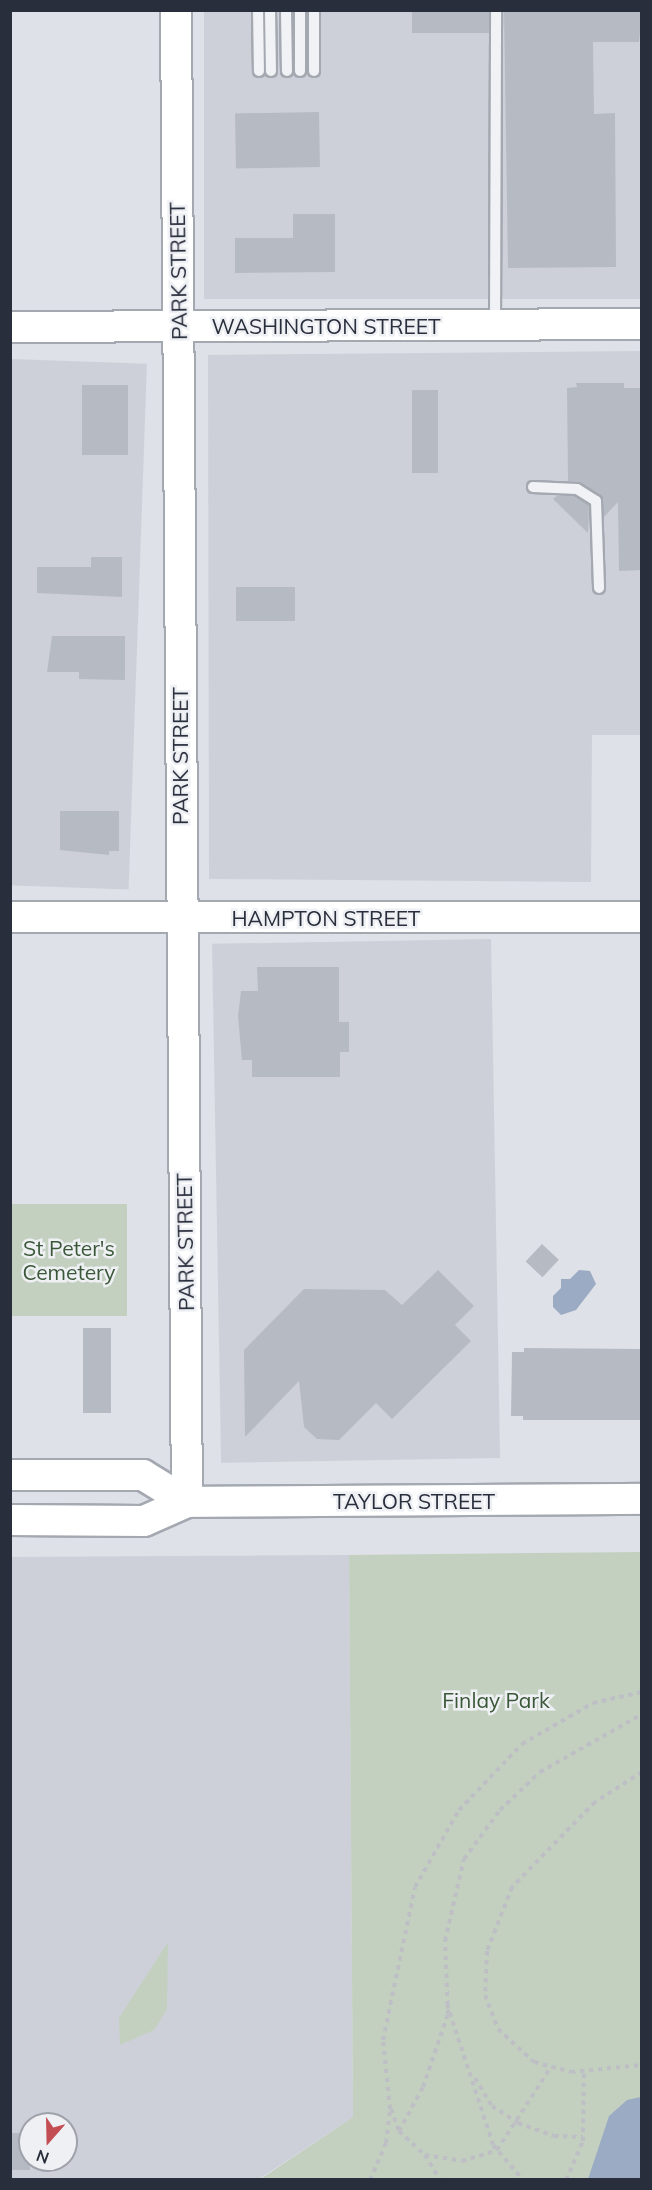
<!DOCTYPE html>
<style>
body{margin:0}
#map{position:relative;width:652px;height:2190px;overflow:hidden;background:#dee1e7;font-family:Mulish,sans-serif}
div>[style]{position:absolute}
.built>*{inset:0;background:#cdd0d8;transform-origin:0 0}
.green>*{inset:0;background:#c3d0c0;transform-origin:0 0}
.water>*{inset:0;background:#9cabc4}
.building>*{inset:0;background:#b6bac3;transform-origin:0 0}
.path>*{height:4px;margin-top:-2px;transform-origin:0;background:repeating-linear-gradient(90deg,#bdbfc5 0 4.5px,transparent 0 9px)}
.roads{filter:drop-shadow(2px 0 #a4a8b0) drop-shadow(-2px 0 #a4a8b0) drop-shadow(0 2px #a4a8b0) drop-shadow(0 -2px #a4a8b0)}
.lane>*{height:10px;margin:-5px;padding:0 5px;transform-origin:5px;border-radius:5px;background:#f1f2f5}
.secondary>*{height:30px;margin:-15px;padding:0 15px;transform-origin:15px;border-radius:15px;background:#fff}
span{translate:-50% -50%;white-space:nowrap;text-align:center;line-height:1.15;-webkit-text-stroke:5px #eef0f4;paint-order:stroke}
.street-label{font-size:21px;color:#292e3c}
.park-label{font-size:21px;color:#3a5737}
.frame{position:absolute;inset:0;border:12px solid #292e3c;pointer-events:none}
.north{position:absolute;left:18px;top:2112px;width:60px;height:60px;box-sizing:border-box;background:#eef0f4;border:2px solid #9fa2aa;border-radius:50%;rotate:200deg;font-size:16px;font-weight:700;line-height:24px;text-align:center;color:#292e3c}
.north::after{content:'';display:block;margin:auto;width:21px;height:27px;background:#c24d53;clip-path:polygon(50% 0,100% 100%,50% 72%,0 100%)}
</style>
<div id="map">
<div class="built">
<div style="left:204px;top:11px;width:437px;height:288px"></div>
<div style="clip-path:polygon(641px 351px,641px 735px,592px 735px,591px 882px,209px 879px,208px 355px)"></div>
<div style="left:11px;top:359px;width:136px;height:526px;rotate:2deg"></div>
<div style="left:491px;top:939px;width:519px;height:279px;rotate:89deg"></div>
<div style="clip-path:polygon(evenodd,349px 1555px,353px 2117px,259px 2179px,11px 2179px,10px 1557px,349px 1555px,30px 2124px,66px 2124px,66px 2160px,30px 2160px,30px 2124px)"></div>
</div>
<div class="green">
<div style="left:11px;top:1204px;width:116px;height:112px"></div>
<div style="clip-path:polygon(641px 1552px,641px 2179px,259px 2180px,353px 2117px,349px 1555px)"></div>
<div style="clip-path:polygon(168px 1942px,167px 2009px,154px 2030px,120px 2045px,119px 2018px)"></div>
</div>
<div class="water">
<div style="clip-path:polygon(579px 1270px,590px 1271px,596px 1284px,576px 1310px,561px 1315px,553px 1307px,553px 1296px,561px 1288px,561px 1279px,570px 1279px)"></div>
<div style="clip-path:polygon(641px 2097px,641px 2179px,588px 2179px,609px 2116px,627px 2100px)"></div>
</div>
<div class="building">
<div style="left:412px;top:10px;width:77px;height:23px"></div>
<div style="clip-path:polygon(504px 10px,642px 10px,639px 42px,593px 42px,594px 114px,615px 113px,616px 267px,508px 268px)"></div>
<div style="left:319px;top:112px;width:55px;height:84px;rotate:89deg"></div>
<div style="clip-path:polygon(293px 214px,335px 214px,335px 272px,235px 273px,235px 238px,293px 238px)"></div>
<div style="clip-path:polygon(576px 383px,624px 383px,624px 388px,642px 388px,642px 570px,619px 571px,618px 502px,604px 517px,600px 495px,580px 482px,568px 481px,567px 388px,577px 387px)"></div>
<div style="left:82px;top:385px;width:46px;height:70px"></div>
<div style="left:412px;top:390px;width:26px;height:83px"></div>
<div style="clip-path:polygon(557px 496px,575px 496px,589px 505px,588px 533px,553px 499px)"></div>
<div style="clip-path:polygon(91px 557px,122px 557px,122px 597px,37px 593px,37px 567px,91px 567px)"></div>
<div style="left:236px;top:587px;width:59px;height:34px"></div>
<div style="clip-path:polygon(52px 636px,125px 636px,125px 680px,79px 679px,79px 672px,47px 672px)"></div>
<div style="clip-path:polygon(60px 811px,119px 811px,119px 851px,109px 851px,109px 855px,60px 850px)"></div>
<div style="clip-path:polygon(257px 967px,339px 967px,339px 1022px,349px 1022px,349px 1052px,340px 1052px,340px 1077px,252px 1077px,252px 1060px,242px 1060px,238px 1016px,241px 991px,258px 991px)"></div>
<div style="left:542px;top:1244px;width:23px;height:24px;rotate:43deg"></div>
<div style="clip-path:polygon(438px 1270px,474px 1306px,455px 1325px,471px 1341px,392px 1419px,376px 1403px,339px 1440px,317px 1439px,304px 1427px,299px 1381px,245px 1437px,244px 1350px,304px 1289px,385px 1290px,402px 1305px)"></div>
<div style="left:83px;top:1328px;width:28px;height:85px"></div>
<div style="clip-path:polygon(524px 1348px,642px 1349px,642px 1420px,523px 1420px,523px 1416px,511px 1416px,512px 1352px,524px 1352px)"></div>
<div style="left:10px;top:2133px;width:20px;height:37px"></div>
</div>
<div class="path">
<div style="left:642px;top:1772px;width:56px;rotate:147.4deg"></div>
<div style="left:595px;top:1802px;width:119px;rotate:134.3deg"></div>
<div style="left:512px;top:1887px;width:69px;rotate:111.3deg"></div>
<div style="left:487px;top:1951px;width:44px;rotate:92.6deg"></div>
<div style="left:485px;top:1995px;width:36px;rotate:69deg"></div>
<div style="left:498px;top:2029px;width:49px;rotate:42.5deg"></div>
<div style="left:534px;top:2062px;width:38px;rotate:15deg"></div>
<div style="left:571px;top:2072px;width:71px;rotate:-5.6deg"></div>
<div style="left:447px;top:2004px;width:148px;rotate:71.9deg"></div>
<div style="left:493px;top:2145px;width:46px;rotate:49.4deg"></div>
<div style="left:475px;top:2078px;width:33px;rotate:59deg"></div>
<div style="left:492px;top:2106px;width:31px;rotate:33deg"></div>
<div style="left:518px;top:2123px;width:38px;rotate:20deg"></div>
<div style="left:554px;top:2136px;width:29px;rotate:2deg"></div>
<div style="left:391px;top:2109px;width:23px;rotate:70deg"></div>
<div style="left:399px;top:2131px;width:35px;rotate:43deg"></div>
<div style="left:425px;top:2155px;width:29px;rotate:59deg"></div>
<div style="left:399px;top:2131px;width:50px;rotate:-61.4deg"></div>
<div style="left:423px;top:2087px;width:77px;rotate:-71.1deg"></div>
<div style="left:448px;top:2014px;width:73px;rotate:-92.4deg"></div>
<div style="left:445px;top:1941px;width:84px;rotate:-77deg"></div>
<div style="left:464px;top:1859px;width:61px;rotate:-53.7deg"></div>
<div style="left:500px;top:1810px;width:55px;rotate:-43.5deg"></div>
<div style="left:540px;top:1772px;width:117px;rotate:-29.6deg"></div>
<div style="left:425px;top:2155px;width:37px;rotate:9deg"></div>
<div style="left:462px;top:2161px;width:37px;rotate:-17deg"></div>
<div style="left:497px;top:2150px;width:99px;rotate:-57deg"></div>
<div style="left:370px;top:2180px;width:40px;rotate:-66.6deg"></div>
<div style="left:386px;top:2143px;width:34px;rotate:-83deg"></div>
<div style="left:390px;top:2109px;width:69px;rotate:-95.8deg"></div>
<div style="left:383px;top:2040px;width:156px;rotate:-78.2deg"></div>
<div style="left:415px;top:1887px;width:89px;rotate:-60.3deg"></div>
<div style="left:459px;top:1810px;width:91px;rotate:-46.3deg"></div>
<div style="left:522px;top:1744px;width:82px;rotate:-30deg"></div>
<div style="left:593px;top:1703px;width:50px;rotate:-12.7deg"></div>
<div style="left:566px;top:2180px;width:43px;rotate:-66.4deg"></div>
<div style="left:583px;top:2141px;width:70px;rotate:-89.2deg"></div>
</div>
<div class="roads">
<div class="lane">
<div style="left:258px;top:10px;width:61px;rotate:89.1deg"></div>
<div style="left:270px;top:10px;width:61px;rotate:89.1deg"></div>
<div style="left:286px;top:10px;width:61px;rotate:89.1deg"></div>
<div style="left:300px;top:10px;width:61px;rotate:90deg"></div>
<div style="left:314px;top:10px;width:61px;rotate:90deg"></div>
<div style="left:495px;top:322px;width:312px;rotate:-89.8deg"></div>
<div style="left:533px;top:487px;width:44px;rotate:2.6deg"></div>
<div style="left:577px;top:489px;width:22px;rotate:32deg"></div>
<div style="left:596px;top:501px;width:87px;rotate:88deg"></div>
</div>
<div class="secondary">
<div style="left:176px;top:10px;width:1492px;rotate:89.58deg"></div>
<div style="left:10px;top:327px;width:632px;rotate:-0.27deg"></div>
<div style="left:10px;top:917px;width:632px"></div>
<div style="left:10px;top:1475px;width:133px"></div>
<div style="left:143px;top:1475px;width:52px;rotate:31.5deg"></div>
<div style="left:10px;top:1520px;width:134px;rotate:0.4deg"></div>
<div style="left:144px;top:1521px;width:47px;rotate:-23.8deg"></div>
<div style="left:187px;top:1502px;width:455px;rotate:-0.4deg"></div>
</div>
</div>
<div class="street-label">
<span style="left:178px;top:271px;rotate:-91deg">PARK STREET</span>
<span style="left:326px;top:326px">WASHINGTON STREET</span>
<span style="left:180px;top:756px;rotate:-90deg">PARK STREET</span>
<span style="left:326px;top:918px">HAMPTON STREET</span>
<span style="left:185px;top:1242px;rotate:-91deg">PARK STREET</span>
<span style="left:414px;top:1501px">TAYLOR STREET</span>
</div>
<div class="park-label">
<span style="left:69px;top:1260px">St Peter's<br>Cemetery</span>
<span style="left:496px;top:1700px">Finlay Park</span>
</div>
<div class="frame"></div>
<div class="north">N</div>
</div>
